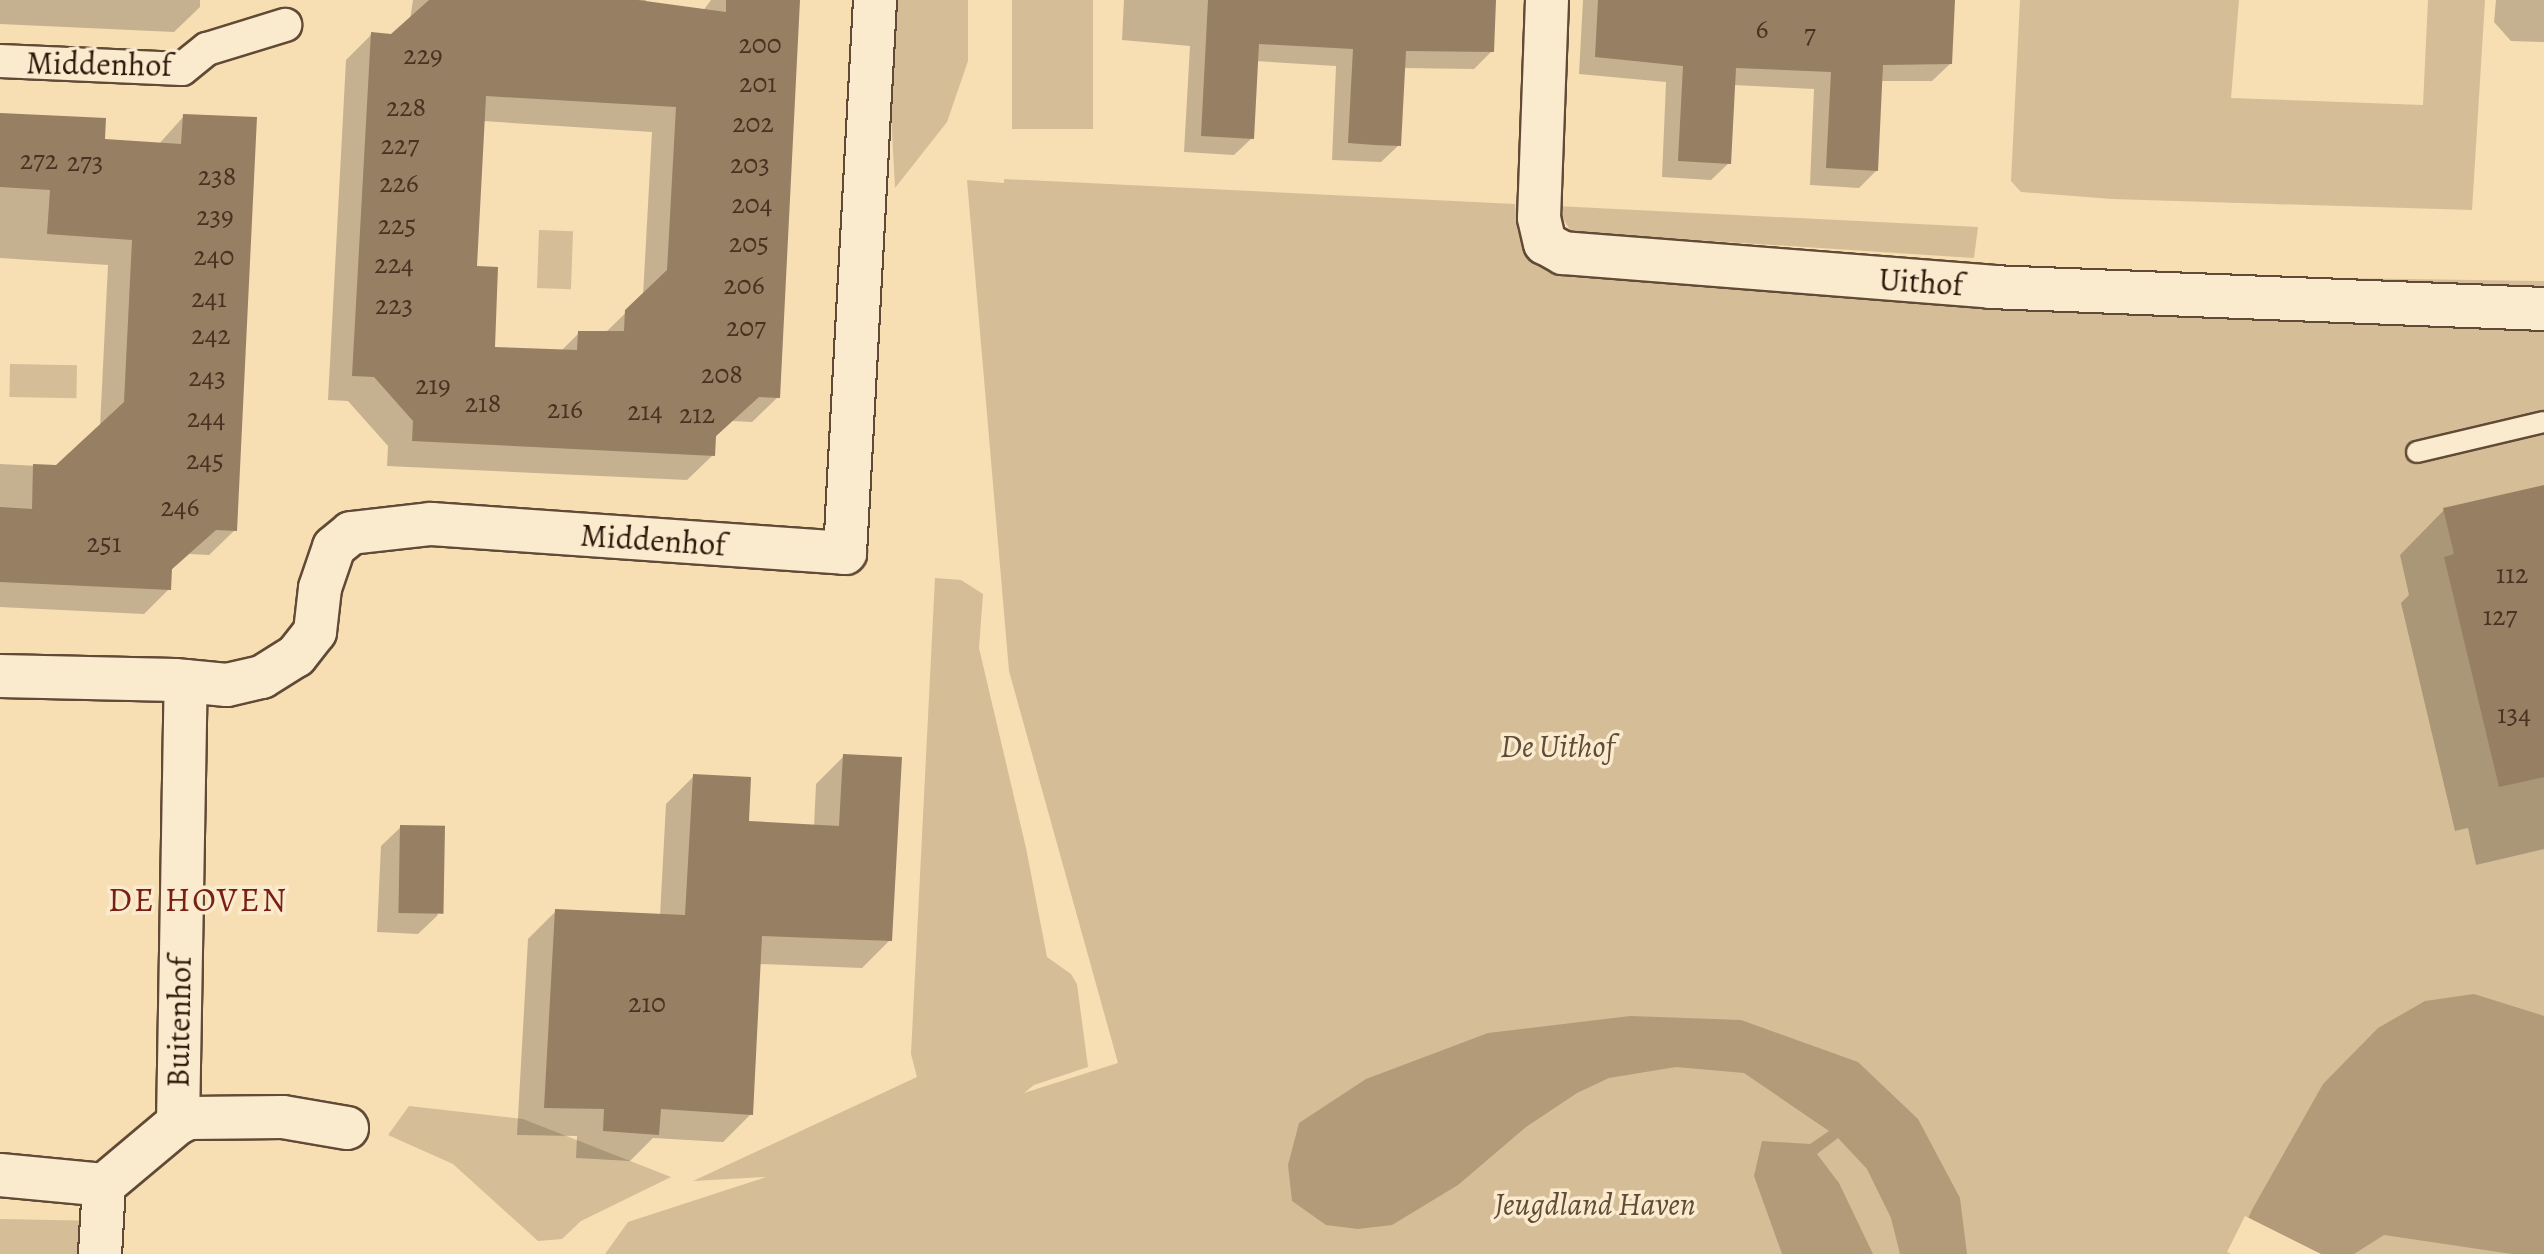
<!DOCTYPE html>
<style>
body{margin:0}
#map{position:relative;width:2544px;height:1254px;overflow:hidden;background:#f7deb3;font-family:Alegreya,serif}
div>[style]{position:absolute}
.green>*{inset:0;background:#d5bd97;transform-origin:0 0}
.water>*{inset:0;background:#b39b7a}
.pier>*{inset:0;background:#f7deb3}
.shadow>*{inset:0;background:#0003}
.building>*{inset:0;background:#977f63;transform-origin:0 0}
.roads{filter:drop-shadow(2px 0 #614a36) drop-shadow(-2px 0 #614a36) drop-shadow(0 2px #614a36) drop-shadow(0 -2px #614a36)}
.service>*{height:20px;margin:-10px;padding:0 10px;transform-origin:10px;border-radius:10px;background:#faeace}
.pedestrian>*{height:32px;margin:-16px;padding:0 16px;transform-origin:16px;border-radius:16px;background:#faeace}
.minor>*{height:42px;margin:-21px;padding:0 21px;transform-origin:21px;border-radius:21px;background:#faeace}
span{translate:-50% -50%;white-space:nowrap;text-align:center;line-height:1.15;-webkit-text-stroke:7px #faeace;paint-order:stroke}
.number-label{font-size:28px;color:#493222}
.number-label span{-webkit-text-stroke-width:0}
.street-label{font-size:32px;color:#2f190c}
.park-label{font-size:32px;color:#614a36;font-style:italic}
.neighbourhood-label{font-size:34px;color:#7a1f14;letter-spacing:2px}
</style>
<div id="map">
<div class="green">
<div style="clip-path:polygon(885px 0,968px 0,968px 61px,947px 122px,895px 188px)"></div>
<div style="left:1012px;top:0;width:81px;height:129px"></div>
<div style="clip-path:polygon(2020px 0,2239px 0,2231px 98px,2423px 105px,2428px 0,2485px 0,2472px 210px,2112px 199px,2021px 192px,2011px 181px)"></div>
<div style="clip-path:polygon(1004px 179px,1515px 204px,1518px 233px,1923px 272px,2544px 281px,2544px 1254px,605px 1254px,628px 1222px,766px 1177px,693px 1181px,917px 1077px,911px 1054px,935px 578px,961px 580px,983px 594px,979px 648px,1026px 848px,1047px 957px,1071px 974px,1077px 984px,1088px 1067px,1034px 1085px,1024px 1093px,1118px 1063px,1009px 671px,967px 180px,1004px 183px)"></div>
<div style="clip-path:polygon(1556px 206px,1978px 227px,1974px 258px,1571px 232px)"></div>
<div style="left:539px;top:230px;width:34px;height:58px;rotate:2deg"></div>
<div style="left:10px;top:364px;width:67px;height:33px;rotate:1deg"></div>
<div style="clip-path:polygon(409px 1106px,523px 1119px,671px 1177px,581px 1221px,562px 1239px,538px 1241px,453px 1164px,388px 1135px)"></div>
<div style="left:0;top:1219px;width:79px;height:35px;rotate:1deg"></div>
</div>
<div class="water">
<div style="clip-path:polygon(2474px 994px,2544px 1016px,2544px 1254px,2512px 1254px,2384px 1235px,2354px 1254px,2231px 1254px,2253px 1208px,2323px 1084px,2378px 1028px,2425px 1001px)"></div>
<div style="clip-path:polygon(1630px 1016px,1741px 1020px,1858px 1062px,1918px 1119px,1960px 1198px,1967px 1254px,1900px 1254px,1891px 1218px,1867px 1169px,1838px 1138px,1817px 1154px,1839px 1183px,1873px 1254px,1782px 1254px,1754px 1176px,1762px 1141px,1810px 1144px,1829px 1131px,1744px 1073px,1676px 1067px,1609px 1078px,1577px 1093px,1526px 1127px,1458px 1185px,1392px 1225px,1358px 1229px,1326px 1225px,1292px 1201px,1288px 1165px,1299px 1123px,1366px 1079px,1488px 1033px)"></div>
</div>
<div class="pier">
<div style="clip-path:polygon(2245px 1216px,2321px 1254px,2231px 1254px,2227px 1252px)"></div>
</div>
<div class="shadow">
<div style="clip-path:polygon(0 0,200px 0,200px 7px,174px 32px,0 24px)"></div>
<div style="clip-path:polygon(evenodd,413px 0,646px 0,646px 3px,703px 11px,711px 0,798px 0,778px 397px,752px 422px,732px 421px,714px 438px,713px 455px,687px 480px,387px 466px,388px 446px,348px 401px,328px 400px,346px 60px,372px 34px,392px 36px,410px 20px,413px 0,483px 121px,652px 132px,643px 296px,605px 333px,579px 333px,561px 351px,493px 348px,475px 268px,483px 121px)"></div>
<div style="clip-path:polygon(1124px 0,1494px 0,1492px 51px,1474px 69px,1403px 68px,1399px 145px,1381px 162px,1332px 160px,1336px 66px,1256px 61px,1252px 138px,1234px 155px,1184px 152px,1190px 46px,1122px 40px)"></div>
<div style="clip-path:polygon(1583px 0,1953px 0,1950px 64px,1932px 81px,1880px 81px,1876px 171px,1859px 188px,1810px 185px,1814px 89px,1733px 85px,1729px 163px,1711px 180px,1662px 177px,1666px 82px,1579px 74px)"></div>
<div style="clip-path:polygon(2496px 0,2544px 0,2544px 42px,2511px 41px,2494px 22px)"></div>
<div style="clip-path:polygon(0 115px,102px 141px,158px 145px,184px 116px,235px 530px,209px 555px,189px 554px,170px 571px,169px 589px,144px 614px,0 607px,0 464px,57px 467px,100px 427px,108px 265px,0 258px)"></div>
<div style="clip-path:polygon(2544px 487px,2544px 849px,2476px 865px,2468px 828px,2455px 831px,2401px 603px,2409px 595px,2400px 555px,2444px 510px)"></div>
<div style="clip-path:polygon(844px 756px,890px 940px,862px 968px,759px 964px,751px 1114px,723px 1142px,653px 1138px,630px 1161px,576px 1158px,577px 1136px,517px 1135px,528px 939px,556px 911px,660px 916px,666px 804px,694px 776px,747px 823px,814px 827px,816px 784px)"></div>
<div style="clip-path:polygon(401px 827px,438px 915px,418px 934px,377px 932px,381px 846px)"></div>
</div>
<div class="building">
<div style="clip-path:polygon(evenodd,429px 0,638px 0,726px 12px,726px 0,800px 0,780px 398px,759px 397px,716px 436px,715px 456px,412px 441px,413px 421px,374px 377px,352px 376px,371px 32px,391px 34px,429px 0,486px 96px,676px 107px,667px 270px,625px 310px,624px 331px,578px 331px,577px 350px,495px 347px,498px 267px,477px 266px,486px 96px)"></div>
<div style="clip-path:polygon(1208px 0,1496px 0,1494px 52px,1406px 51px,1401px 146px,1375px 145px,1348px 143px,1353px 49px,1259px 44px,1254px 139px,1201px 136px)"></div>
<div style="clip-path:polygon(1598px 0,1955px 0,1952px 64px,1883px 65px,1878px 171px,1826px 168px,1831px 72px,1736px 68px,1731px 164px,1678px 161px,1683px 66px,1595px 57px)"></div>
<div style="clip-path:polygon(0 113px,106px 118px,105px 139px,181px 144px,183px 114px,257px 117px,237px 531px,216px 530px,172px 569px,171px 590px,0 582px,0 507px,32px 509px,33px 464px,56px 465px,124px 402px,132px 240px,47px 234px,50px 190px,0 187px)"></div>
<div style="clip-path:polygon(2544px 485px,2544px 777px,2499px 787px,2444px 557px,2454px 554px,2443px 508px)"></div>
<div style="clip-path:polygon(843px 754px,902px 757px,892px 941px,762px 936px,753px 1115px,661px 1109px,659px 1135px,603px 1131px,604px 1109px,544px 1108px,555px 909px,685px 915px,693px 774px,751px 777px,749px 821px,839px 826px)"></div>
<div style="left:400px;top:825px;width:45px;height:88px;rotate:1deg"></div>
</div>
<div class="roads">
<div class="service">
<div style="left:2417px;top:452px;width:130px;rotate:-13.3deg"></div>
</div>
<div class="pedestrian">
<div style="left:0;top:61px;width:182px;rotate:2.5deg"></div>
<div style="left:182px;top:69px;width:32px;rotate:-39deg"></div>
<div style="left:207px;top:49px;width:82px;rotate:-17.1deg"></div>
</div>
<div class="minor">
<div style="left:1547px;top:0;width:218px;rotate:92.1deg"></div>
<div style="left:1539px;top:218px;width:26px;rotate:77deg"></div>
<div style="left:1545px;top:243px;width:21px;rotate:29deg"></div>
<div style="left:1563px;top:253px;width:429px;rotate:4.5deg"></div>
<div style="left:1991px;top:287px;width:553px;rotate:2.28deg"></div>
<div style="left:0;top:676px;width:175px;rotate:1.3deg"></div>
<div style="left:175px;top:680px;width:52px;rotate:5.5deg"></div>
<div style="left:227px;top:685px;width:36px;rotate:-13deg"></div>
<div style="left:262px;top:677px;width:40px;rotate:-32deg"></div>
<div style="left:296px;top:656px;width:31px;rotate:-52deg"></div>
<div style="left:315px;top:632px;width:44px;rotate:-83.5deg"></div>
<div style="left:320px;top:588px;width:43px;rotate:-71.1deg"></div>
<div style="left:334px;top:547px;width:22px;rotate:-39deg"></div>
<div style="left:351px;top:533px;width:81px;rotate:-6.4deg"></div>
<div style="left:431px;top:524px;width:415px;rotate:4deg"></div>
<div style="left:845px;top:553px;width:554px;rotate:-86.89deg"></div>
<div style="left:178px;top:1123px;width:442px;rotate:-89deg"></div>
<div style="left:0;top:1175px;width:104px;rotate:5.5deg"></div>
<div style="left:104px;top:1185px;width:97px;rotate:-40deg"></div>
<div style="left:178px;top:1123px;width:12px;rotate:-24deg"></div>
<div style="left:189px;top:1118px;width:94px;rotate:-0.6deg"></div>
<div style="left:283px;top:1117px;width:65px;rotate:9.8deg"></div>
<div style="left:100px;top:1254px;width:69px;rotate:-86.7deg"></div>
</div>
</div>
<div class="number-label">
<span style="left:1762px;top:29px">6</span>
<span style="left:1810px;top:34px">7</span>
<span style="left:760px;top:44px">200</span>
<span style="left:423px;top:55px">229</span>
<span style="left:758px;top:83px">201</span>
<span style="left:406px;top:107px">228</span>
<span style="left:753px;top:123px">202</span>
<span style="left:400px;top:145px">227</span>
<span style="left:39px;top:160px">272</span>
<span style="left:85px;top:162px">273</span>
<span style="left:750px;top:164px">203</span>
<span style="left:217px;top:176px">238</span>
<span style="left:399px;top:183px">226</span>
<span style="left:752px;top:204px">204</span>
<span style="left:215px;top:216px">239</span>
<span style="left:397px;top:225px">225</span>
<span style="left:749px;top:243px">205</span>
<span style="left:214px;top:256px">240</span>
<span style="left:394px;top:264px">224</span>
<span style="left:744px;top:285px">206</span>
<span style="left:209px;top:298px">241</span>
<span style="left:394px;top:305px">223</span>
<span style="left:746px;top:327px">207</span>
<span style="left:211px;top:335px">242</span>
<span style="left:722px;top:374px">208</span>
<span style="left:207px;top:377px">243</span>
<span style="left:433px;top:385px">219</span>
<span style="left:483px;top:403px">218</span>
<span style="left:565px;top:409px">216</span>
<span style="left:645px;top:411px">214</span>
<span style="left:697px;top:414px">212</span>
<span style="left:206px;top:418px">244</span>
<span style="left:205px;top:460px">245</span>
<span style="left:180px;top:507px">246</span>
<span style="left:104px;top:543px">251</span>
<span style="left:2512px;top:574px">112</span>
<span style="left:2500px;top:616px">127</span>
<span style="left:2514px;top:714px">134</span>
<span style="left:647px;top:1003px">210</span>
</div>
<div class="street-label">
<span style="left:99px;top:64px;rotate:1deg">Middenhof</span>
<span style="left:1921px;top:282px;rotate:4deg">Uithof</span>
<span style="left:653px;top:540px;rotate:4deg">Middenhof</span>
<span style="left:179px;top:1022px;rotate:-89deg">Buitenhof</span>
</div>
<div class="park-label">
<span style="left:1557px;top:746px">De Uithof</span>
<span style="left:1595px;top:1204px">Jeugdland Haven</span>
</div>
<div class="neighbourhood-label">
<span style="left:198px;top:900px">DE HOVEN</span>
</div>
</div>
